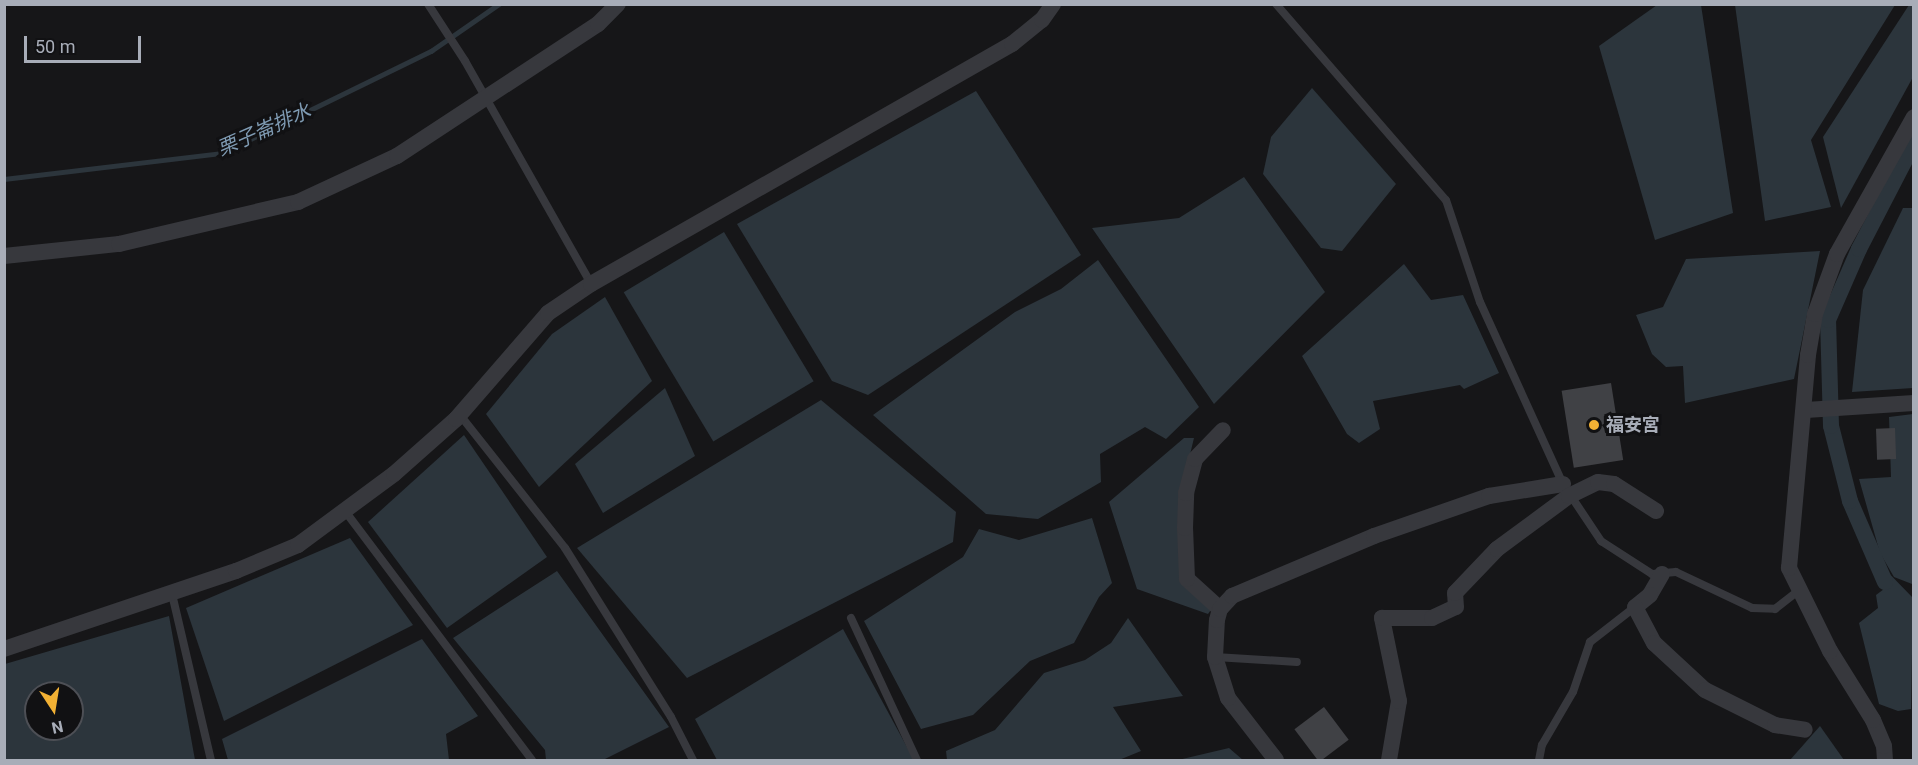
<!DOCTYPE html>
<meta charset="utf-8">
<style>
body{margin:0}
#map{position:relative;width:1918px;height:765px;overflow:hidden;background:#161618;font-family:Roboto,"Noto Sans TC",sans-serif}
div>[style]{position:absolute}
.water>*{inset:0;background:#2c353c;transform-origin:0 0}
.stream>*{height:4.5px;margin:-2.25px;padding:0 2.25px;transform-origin:2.25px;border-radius:2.25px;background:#2c353c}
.canal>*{height:16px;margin:-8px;padding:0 8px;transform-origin:8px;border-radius:8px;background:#2c353c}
.building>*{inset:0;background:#404145;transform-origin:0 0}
.service>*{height:8px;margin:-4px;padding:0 4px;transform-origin:4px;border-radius:4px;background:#37383d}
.minor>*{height:16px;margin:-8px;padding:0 8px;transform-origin:8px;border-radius:8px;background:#37383d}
.dots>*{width:16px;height:16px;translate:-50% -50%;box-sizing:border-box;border:3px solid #111113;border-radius:50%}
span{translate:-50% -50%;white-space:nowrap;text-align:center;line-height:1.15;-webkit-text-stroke:6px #111113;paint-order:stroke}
.poi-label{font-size:18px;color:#a8adb8;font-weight:700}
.left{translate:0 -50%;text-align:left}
.water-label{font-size:20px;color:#7f9bb3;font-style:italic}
.frame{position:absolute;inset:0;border:6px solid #a8adb8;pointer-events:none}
.north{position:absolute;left:24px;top:681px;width:60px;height:60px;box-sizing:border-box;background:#111113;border:2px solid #4d4f55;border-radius:50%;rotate:168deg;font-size:16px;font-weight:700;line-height:24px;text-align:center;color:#a8adb8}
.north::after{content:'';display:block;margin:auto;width:21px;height:27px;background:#f2b134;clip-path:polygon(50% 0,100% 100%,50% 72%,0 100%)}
.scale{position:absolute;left:24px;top:36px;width:117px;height:27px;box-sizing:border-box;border:3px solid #a8adb8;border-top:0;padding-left:8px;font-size:18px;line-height:21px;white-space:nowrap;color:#a8adb8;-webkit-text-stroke:4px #111113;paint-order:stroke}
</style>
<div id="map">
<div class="water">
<div style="clip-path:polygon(1657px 5px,1701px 5px,1733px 213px,1655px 240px,1599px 46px)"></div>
<div style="clip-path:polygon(1735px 5px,1895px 5px,1811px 140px,1831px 207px,1765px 221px)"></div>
<div style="clip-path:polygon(1909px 5px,1913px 5px,1913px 77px,1841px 208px,1823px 137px)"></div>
<div style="clip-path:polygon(1312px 88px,1396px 184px,1342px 251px,1321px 248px,1263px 174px,1271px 137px)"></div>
<div style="clip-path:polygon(976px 91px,1081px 255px,868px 395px,832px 381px,737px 224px)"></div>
<div style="clip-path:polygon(1244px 177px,1325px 292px,1214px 404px,1092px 228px,1179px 218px)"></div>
<div style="clip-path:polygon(1903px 208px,1913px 208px,1913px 388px,1852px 392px,1863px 290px)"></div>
<div style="left:724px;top:232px;width:174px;height:117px;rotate:59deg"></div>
<div style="clip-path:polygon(1820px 251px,1794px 379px,1685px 403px,1683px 366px,1666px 367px,1652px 354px,1636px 315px,1663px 307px,1686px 259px)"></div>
<div style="clip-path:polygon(1098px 260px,1199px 407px,1166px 439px,1145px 427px,1100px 454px,1101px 482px,1038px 519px,986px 514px,873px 415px,1015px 312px,1061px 289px)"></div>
<div style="clip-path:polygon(1404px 264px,1431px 300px,1463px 295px,1499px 373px,1464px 389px,1460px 385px,1373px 401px,1380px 429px,1359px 443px,1347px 434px,1302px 356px)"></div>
<div style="clip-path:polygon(605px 297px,652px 381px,539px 487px,486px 414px,552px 334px)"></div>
<div style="clip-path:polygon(665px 388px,695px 456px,603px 513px,575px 464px)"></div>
<div style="clip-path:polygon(821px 400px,956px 512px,953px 542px,687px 678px,577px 548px)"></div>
<div style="clip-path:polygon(1913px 414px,1913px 584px,1912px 584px,1894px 577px,1880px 553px,1859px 479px,1891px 477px,1889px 417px)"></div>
<div style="clip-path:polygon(464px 435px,547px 557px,447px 628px,368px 522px)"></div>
<div style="clip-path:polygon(1184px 438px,1194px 438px,1186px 471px,1187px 566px,1213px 607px,1208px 614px,1137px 589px,1109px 502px)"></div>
<div style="clip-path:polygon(1092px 518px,1112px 583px,1099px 597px,1074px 643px,1030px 661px,973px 715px,921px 729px,864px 621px,963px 557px,979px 529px,1019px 540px)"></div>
<div style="clip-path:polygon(350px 538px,413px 625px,224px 721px,186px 608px)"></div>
<div style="clip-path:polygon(1879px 563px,1913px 598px,1911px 709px,1898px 711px,1879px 704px,1859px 623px,1878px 608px,1876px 595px,1884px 589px,1873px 566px)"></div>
<div style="clip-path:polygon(557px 571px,669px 727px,603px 760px,546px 760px,545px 750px,453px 638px)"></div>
<div style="clip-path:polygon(evenodd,169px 616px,195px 760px,5px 760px,5px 664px,169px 616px,36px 693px,72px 693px,72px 729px,36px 729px,36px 693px)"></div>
<div style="clip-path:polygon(1128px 618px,1183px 696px,1113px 707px,1141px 751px,1119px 760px,947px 760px,946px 751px,995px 730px,1044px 673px,1085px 660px,1111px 643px)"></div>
<div style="clip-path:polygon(843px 629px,914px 760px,717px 760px,695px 719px)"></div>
<div style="clip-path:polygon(422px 639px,478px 716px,446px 734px,449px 760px,228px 760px,222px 739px)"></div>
<div style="clip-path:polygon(1820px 726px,1844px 760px,1790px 760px)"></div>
<div style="clip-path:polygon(1229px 748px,1243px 760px,1178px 760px)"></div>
</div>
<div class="stream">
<div style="left:4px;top:179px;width:220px;rotate:-6.8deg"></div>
<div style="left:222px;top:153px;width:233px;rotate:-26deg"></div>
<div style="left:431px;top:51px;width:83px;rotate:-34.7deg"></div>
</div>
<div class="canal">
<div style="left:1885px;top:582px;width:88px;rotate:-113.4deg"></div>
<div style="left:1850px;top:501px;width:77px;rotate:-104.2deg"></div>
<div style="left:1831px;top:426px;width:106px;rotate:-91.6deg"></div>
<div style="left:1828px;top:320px;width:77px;rotate:-66.4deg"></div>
<div style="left:1859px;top:249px;width:119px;rotate:-62.6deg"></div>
</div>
<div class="building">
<div style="left:1611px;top:383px;width:78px;height:50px;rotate:81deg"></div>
<div style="left:1895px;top:428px;width:31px;height:19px;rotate:88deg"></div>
<div style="left:1324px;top:707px;width:41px;height:37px;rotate:53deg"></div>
</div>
<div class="service">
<div style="left:428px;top:4px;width:68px;rotate:57deg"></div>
<div style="left:465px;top:61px;width:256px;rotate:60.5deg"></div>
<div style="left:1276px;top:4px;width:259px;rotate:49.1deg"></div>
<div style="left:1446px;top:200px;width:108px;rotate:71.6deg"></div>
<div style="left:1480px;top:302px;width:200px;rotate:65.5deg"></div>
<div style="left:1563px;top:484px;width:69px;rotate:56.3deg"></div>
<div style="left:1601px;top:541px;width:61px;rotate:32.9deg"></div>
<div style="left:1652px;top:574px;width:24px;rotate:-5deg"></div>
<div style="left:1676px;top:572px;width:84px;rotate:25.3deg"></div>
<div style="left:1752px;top:608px;width:23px;rotate:2deg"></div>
<div style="left:1775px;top:609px;width:29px;rotate:-38deg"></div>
<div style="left:460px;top:415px;width:169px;rotate:51.7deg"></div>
<div style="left:565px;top:548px;width:199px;rotate:57.9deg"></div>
<div style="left:671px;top:717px;width:48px;rotate:62.9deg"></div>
<div style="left:345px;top:511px;width:311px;rotate:53.1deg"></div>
<div style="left:172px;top:594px;width:171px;rotate:76.8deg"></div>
<div style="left:851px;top:618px;width:157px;rotate:65.1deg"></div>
<div style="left:1215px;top:657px;width:82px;rotate:3.5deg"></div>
<div style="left:1539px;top:760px;width:15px;rotate:-79deg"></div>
<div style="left:1542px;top:745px;width:61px;rotate:-59.7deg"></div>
<div style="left:1573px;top:692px;width:53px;rotate:-71.2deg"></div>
<div style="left:1590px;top:642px;width:57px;rotate:-37.9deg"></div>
</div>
<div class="minor">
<div style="left:4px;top:256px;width:116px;rotate:-6deg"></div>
<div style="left:119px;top:244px;width:184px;rotate:-13.2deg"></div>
<div style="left:298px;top:202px;width:109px;rotate:-24.9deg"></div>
<div style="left:397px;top:156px;width:240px;rotate:-33.3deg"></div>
<div style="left:598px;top:24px;width:28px;rotate:-45deg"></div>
<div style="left:1806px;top:410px;width:108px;rotate:-3.7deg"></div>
<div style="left:1662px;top:574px;width:24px;rotate:120deg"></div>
<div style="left:1650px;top:595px;width:19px;rotate:141deg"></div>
<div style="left:1635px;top:607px;width:41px;rotate:62.2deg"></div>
<div style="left:1654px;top:643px;width:69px;rotate:42.7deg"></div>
<div style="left:1705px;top:690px;width:78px;rotate:26.6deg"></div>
<div style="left:1775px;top:725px;width:30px;rotate:9deg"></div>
<div style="left:1220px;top:609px;width:45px;rotate:-137.7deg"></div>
<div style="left:1187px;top:579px;width:51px;rotate:-92.2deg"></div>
<div style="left:1185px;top:528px;width:35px;rotate:-88deg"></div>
<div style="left:1186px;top:493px;width:35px;rotate:-75deg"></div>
<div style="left:1195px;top:459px;width:40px;rotate:-46deg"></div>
<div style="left:4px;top:649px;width:245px;rotate:-18.6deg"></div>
<div style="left:236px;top:571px;width:67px;rotate:-22.8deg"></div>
<div style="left:298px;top:545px;width:119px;rotate:-36.5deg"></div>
<div style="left:394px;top:474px;width:83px;rotate:-41.6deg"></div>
<div style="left:456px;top:419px;width:140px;rotate:-49deg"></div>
<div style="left:548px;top:313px;width:52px;rotate:-34deg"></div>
<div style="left:591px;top:284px;width:485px;rotate:-29.7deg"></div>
<div style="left:1012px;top:44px;width:38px;rotate:-39deg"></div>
<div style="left:1042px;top:20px;width:19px;rotate:-55deg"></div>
<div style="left:1276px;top:760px;width:78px;rotate:-127.7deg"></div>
<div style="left:1228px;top:698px;width:43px;rotate:-107.6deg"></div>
<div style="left:1215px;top:657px;width:37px;rotate:-87deg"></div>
<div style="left:1217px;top:620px;width:11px;rotate:-75deg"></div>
<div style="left:1220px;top:609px;width:18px;rotate:-47deg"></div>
<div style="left:1232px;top:596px;width:154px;rotate:-22.9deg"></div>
<div style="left:1374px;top:536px;width:122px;rotate:-19.2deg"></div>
<div style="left:1489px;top:496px;width:75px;rotate:-9.2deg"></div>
<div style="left:1389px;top:760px;width:60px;rotate:-80.4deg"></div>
<div style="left:1399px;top:701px;width:85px;rotate:-101.6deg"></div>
<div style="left:1382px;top:618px;width:50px"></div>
<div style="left:1432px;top:618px;width:26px;rotate:-25deg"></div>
<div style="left:1456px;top:607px;width:14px;rotate:-94deg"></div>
<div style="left:1455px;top:593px;width:61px;rotate:-46.3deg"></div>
<div style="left:1497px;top:549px;width:89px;rotate:-36.4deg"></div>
<div style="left:1569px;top:496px;width:32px;rotate:-26deg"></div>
<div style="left:1598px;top:482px;width:16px;rotate:7deg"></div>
<div style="left:1614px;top:484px;width:50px;rotate:32.7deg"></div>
<div style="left:1885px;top:760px;width:14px;rotate:-94deg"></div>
<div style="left:1884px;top:746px;width:28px;rotate:-113deg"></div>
<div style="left:1873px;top:720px;width:81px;rotate:-121.9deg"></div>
<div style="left:1830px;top:651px;width:93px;rotate:-116.3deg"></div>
<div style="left:1789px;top:568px;width:214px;rotate:-84.9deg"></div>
<div style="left:1808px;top:355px;width:42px;rotate:-80.3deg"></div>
<div style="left:1815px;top:314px;width:64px;rotate:-69.9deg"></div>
<div style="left:1837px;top:254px;width:157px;rotate:-60.7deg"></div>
</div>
<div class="dots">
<div style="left:1594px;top:425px;background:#f2b134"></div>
</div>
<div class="poi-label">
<span class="left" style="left:1606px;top:425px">福安宮</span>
</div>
<div class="water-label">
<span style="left:264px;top:130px;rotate:-24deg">栗子崙排水</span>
</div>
<div class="frame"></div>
<div class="north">N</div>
<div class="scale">50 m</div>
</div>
